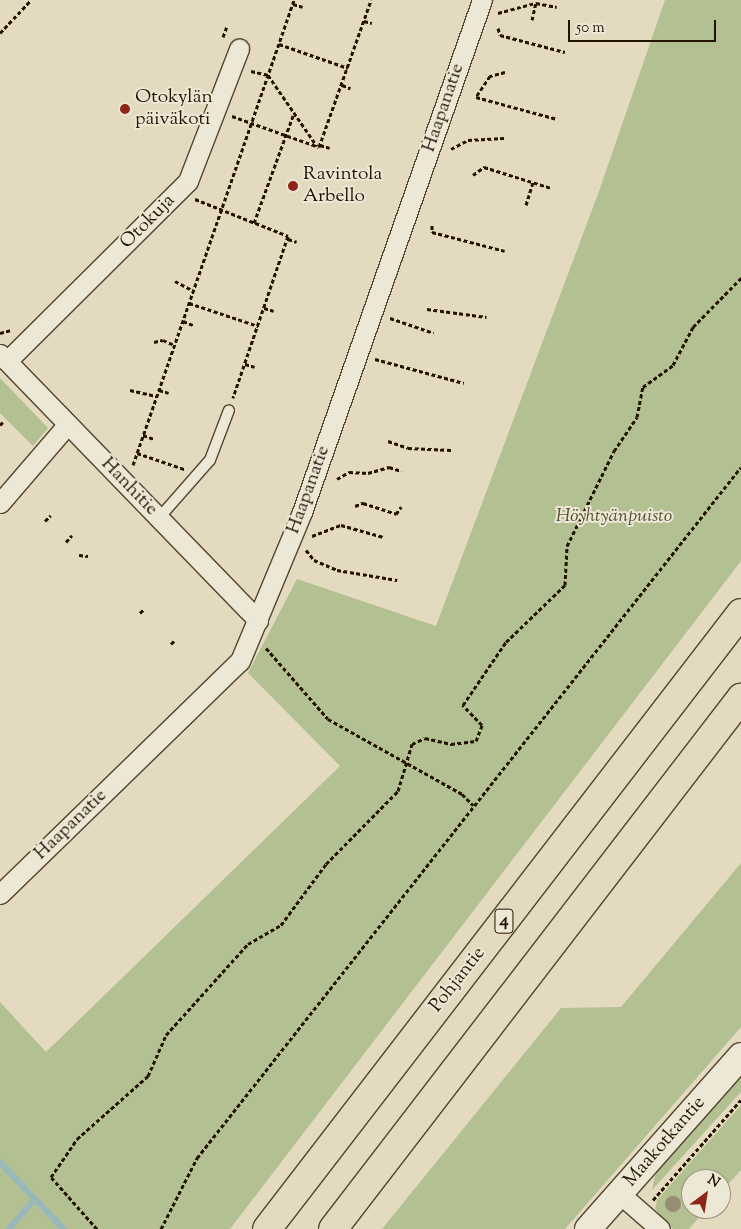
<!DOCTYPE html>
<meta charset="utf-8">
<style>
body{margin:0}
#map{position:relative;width:741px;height:1229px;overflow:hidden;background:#e3dabf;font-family:"Sorts Mill Goudy",serif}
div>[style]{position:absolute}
.green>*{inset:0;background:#b3c092}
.stream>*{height:5.5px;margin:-2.75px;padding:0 2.75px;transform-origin:2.75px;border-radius:2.75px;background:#98b8bb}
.path>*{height:3px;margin-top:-1.5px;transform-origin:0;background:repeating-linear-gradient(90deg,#231300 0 4px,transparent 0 6.5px)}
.roads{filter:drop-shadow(1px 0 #534530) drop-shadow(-1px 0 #534530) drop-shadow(0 1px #534530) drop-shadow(0 -1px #534530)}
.lane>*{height:10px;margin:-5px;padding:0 5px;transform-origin:5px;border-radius:5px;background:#ede7d5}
.street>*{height:19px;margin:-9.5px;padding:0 9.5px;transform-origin:9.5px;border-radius:9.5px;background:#ede7d5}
.secondary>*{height:26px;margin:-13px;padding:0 13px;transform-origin:13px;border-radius:13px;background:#ede7d5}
.highway>*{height:28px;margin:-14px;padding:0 14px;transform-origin:14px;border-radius:14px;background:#e3dabf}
.trees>*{width:16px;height:16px;margin:-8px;border-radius:50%;background:#958e72}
.dots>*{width:14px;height:14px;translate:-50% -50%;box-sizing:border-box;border:2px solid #ede7d5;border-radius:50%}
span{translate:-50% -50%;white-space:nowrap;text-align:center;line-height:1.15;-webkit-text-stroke:4px #ede7d5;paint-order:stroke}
.shield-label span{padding:1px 4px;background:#ede7d5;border:1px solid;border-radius:4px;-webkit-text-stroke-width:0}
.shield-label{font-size:18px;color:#231300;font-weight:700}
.poi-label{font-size:19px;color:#231300}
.left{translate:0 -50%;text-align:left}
.street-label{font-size:19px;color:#231300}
.park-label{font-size:19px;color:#555033;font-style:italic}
.north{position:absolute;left:681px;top:1169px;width:50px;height:50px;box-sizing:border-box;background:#ede7d5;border:1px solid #9c9280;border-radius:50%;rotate:31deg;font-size:14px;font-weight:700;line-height:20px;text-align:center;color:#231300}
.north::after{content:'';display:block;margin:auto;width:18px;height:22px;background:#8f2418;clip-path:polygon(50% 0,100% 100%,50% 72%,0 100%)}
.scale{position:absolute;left:568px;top:20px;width:148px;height:22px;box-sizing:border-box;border:2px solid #231300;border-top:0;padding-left:6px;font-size:15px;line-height:18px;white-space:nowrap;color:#231300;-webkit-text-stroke:4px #ede7d5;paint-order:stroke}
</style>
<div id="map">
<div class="green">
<div style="clip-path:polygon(665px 0,741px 0,741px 561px,230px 1229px,0 1229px,0 1002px,46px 1052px,340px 766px,248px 673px,297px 579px,436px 626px,598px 194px)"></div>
<div style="clip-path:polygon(0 378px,48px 428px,33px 446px,0 413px)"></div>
<div style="clip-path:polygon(741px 863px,741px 1027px,565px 1229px,382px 1229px,561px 1008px,621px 1007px)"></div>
<div style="clip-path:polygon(741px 1072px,741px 1092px,652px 1190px,657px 1167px)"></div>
<div style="clip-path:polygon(741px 1105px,741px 1170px,721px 1192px,721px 1179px,691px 1179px,691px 1209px,706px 1209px,689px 1229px,673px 1229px,655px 1209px,657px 1200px)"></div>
</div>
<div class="stream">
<div style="left:0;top:1162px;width:93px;rotate:46.3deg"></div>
<div style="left:9px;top:1229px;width:40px;rotate:-49deg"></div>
</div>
<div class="path">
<div style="left:293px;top:4px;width:10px;rotate:17deg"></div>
<div style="left:498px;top:13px;width:39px;rotate:-15deg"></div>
<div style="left:532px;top:20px;width:17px;rotate:-77deg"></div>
<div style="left:536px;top:3px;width:21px;rotate:11deg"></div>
<div style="left:364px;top:21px;width:8px;rotate:14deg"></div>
<div style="left:498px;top:28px;width:7px;rotate:74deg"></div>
<div style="left:500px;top:35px;width:67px;rotate:14.7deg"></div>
<div style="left:0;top:33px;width:45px;rotate:-46.8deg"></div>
<div style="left:223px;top:37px;width:12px;rotate:-70deg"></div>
<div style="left:279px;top:44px;width:73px;rotate:19.2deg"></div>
<div style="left:251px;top:71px;width:17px;rotate:13deg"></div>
<div style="left:268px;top:75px;width:86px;rotate:55.4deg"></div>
<div style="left:505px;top:72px;width:16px;rotate:165deg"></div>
<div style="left:490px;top:76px;width:25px;rotate:124deg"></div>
<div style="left:476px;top:97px;width:84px;rotate:15.2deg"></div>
<div style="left:342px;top:85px;width:9px;rotate:21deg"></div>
<div style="left:232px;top:116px;width:92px;rotate:19.6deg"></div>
<div style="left:319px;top:147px;width:156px;rotate:-70.5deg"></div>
<div style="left:320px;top:145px;width:10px;rotate:17deg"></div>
<div style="left:451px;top:149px;width:19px;rotate:-28deg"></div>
<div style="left:468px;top:140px;width:36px;rotate:-3deg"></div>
<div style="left:473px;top:175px;width:14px;rotate:-36deg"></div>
<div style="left:484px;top:167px;width:70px;rotate:17.4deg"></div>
<div style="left:195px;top:199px;width:100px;rotate:21.7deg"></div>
<div style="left:288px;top:236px;width:171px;rotate:108.8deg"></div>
<div style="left:526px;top:205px;width:24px;rotate:-73deg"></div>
<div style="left:254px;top:223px;width:117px;rotate:-70deg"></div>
<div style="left:432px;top:225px;width:7px;rotate:90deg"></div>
<div style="left:432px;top:232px;width:75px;rotate:14.6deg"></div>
<div style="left:288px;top:239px;width:9px;rotate:18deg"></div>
<div style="left:175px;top:281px;width:21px;rotate:28deg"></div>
<div style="left:189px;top:303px;width:73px;rotate:18.4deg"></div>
<div style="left:264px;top:308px;width:10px;rotate:17deg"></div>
<div style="left:427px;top:309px;width:60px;rotate:7.7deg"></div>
<div style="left:390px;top:318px;width:46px;rotate:18.8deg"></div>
<div style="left:183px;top:321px;width:11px;rotate:22deg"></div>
<div style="left:0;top:333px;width:11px;rotate:-15deg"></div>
<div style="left:154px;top:342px;width:9px;rotate:-13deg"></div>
<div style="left:163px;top:340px;width:12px;rotate:24deg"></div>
<div style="left:375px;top:359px;width:92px;rotate:15.1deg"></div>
<div style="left:245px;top:364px;width:10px;rotate:17deg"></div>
<div style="left:130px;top:390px;width:28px;rotate:13deg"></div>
<div style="left:159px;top:390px;width:10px;rotate:17deg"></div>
<div style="left:0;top:425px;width:4px;rotate:-45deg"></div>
<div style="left:143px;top:435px;width:12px;rotate:20deg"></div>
<div style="left:388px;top:441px;width:21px;rotate:19deg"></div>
<div style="left:408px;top:448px;width:43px;rotate:2.7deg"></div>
<div style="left:137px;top:453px;width:50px;rotate:18.8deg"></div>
<div style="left:133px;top:465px;width:492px;rotate:-70.9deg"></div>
<div style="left:337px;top:479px;width:14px;rotate:-30deg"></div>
<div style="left:349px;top:472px;width:19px;rotate:3deg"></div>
<div style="left:368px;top:473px;width:22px;rotate:-16deg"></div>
<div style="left:389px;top:467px;width:13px;rotate:18deg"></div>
<div style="left:355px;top:506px;width:9px;rotate:-21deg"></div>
<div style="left:363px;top:503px;width:35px;rotate:18deg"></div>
<div style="left:396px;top:514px;width:9px;rotate:-54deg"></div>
<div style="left:45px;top:521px;width:8px;rotate:-45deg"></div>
<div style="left:312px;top:536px;width:31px;rotate:-21deg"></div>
<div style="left:341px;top:525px;width:44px;rotate:15.9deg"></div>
<div style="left:66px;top:542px;width:9px;rotate:-49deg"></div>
<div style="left:306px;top:550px;width:13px;rotate:51deg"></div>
<div style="left:314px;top:560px;width:25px;rotate:23deg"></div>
<div style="left:337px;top:570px;width:61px;rotate:9.5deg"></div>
<div style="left:79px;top:555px;width:9px;rotate:6deg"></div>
<div style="left:140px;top:613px;width:6px;rotate:-45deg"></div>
<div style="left:171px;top:644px;width:6px;rotate:-45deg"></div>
<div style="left:266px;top:648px;width:94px;rotate:48.9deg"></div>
<div style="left:328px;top:719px;width:154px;rotate:29.2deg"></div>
<div style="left:462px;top:794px;width:16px;rotate:45deg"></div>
<div style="left:653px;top:1200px;width:133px;rotate:-48.7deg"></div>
<div style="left:97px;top:1229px;width:69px;rotate:-131.5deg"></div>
<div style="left:51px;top:1177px;width:46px;rotate:-55.6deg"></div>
<div style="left:77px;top:1139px;width:95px;rotate:-41.6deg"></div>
<div style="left:148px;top:1076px;width:45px;rotate:-66.3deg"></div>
<div style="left:166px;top:1035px;width:122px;rotate:-48deg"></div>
<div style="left:248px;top:944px;width:38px;rotate:-30deg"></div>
<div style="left:281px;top:925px;width:76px;rotate:-53.6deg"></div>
<div style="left:326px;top:864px;width:103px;rotate:-45.4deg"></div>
<div style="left:398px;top:791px;width:49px;rotate:-73.4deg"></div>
<div style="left:412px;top:744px;width:14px;rotate:-25deg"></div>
<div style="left:425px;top:738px;width:27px;rotate:13deg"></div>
<div style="left:451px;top:744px;width:25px;rotate:-7deg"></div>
<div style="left:476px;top:741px;width:17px;rotate:-69deg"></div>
<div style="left:482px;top:725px;width:28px;rotate:-134deg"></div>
<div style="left:463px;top:705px;width:76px;rotate:-55.7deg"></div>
<div style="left:506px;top:642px;width:82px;rotate:-44deg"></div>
<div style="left:565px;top:585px;width:39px;rotate:-87deg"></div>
<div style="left:567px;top:546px;width:106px;rotate:-63.7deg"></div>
<div style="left:614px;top:451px;width:41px;rotate:-55.9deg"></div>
<div style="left:637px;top:417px;width:31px;rotate:-79deg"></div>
<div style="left:643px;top:387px;width:37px;rotate:-36deg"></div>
<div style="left:673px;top:365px;width:43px;rotate:-62.2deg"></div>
<div style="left:693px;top:327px;width:69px;rotate:-45.6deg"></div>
<div style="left:161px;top:1229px;width:80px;rotate:-63.1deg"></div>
<div style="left:197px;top:1158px;width:879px;rotate:-51.79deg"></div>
</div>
<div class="roads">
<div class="lane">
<div style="left:159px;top:518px;width:77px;rotate:-48.7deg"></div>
<div style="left:210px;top:460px;width:53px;rotate:-69.2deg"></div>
</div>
<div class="street">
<div style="left:0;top:354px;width:371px;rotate:45.9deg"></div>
<div style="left:7px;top:361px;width:255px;rotate:-44.8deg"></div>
<div style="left:188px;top:181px;width:142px;rotate:-68.9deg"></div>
<div style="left:0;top:503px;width:104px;rotate:-49.3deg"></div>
<div style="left:0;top:894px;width:334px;rotate:-44.2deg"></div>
<div style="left:240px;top:661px;width:161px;rotate:-67.4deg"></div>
<div style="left:302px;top:512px;width:543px;rotate:-70.63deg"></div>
<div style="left:620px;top:1194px;width:53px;rotate:41.2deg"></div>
</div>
<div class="secondary">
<div style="left:588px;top:1229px;width:231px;rotate:-48.5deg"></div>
</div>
<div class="highway">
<div style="left:267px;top:1229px;width:777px;rotate:-52.42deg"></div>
<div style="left:333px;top:1229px;width:670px;rotate:-52.46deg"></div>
</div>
</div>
<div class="trees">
<div style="left:673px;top:1204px"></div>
</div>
<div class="dots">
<div style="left:125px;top:109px;background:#8f2418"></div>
<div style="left:293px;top:186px;background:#8f2418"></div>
</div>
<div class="shield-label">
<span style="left:504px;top:921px">4</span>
</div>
<div class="poi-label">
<span class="left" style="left:135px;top:109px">Otokylän<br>päiväkoti</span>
<span class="left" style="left:303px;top:186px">Ravintola<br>Arbello</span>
</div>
<div class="street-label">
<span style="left:444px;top:108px;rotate:-71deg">Haapanatie</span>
<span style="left:148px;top:222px;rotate:-45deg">Otokuja</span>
<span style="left:129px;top:487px;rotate:46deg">Hanhitie</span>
<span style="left:309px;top:490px;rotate:-70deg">Haapanatie</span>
<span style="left:71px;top:825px;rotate:-44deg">Haapanatie</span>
<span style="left:458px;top:980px;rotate:-52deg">Pohjantie</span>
<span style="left:665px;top:1142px;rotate:-49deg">Maakotkantie</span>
</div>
<div class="park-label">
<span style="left:614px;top:517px">Höyhtyänpuisto</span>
</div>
<div class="north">N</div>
<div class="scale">50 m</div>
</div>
